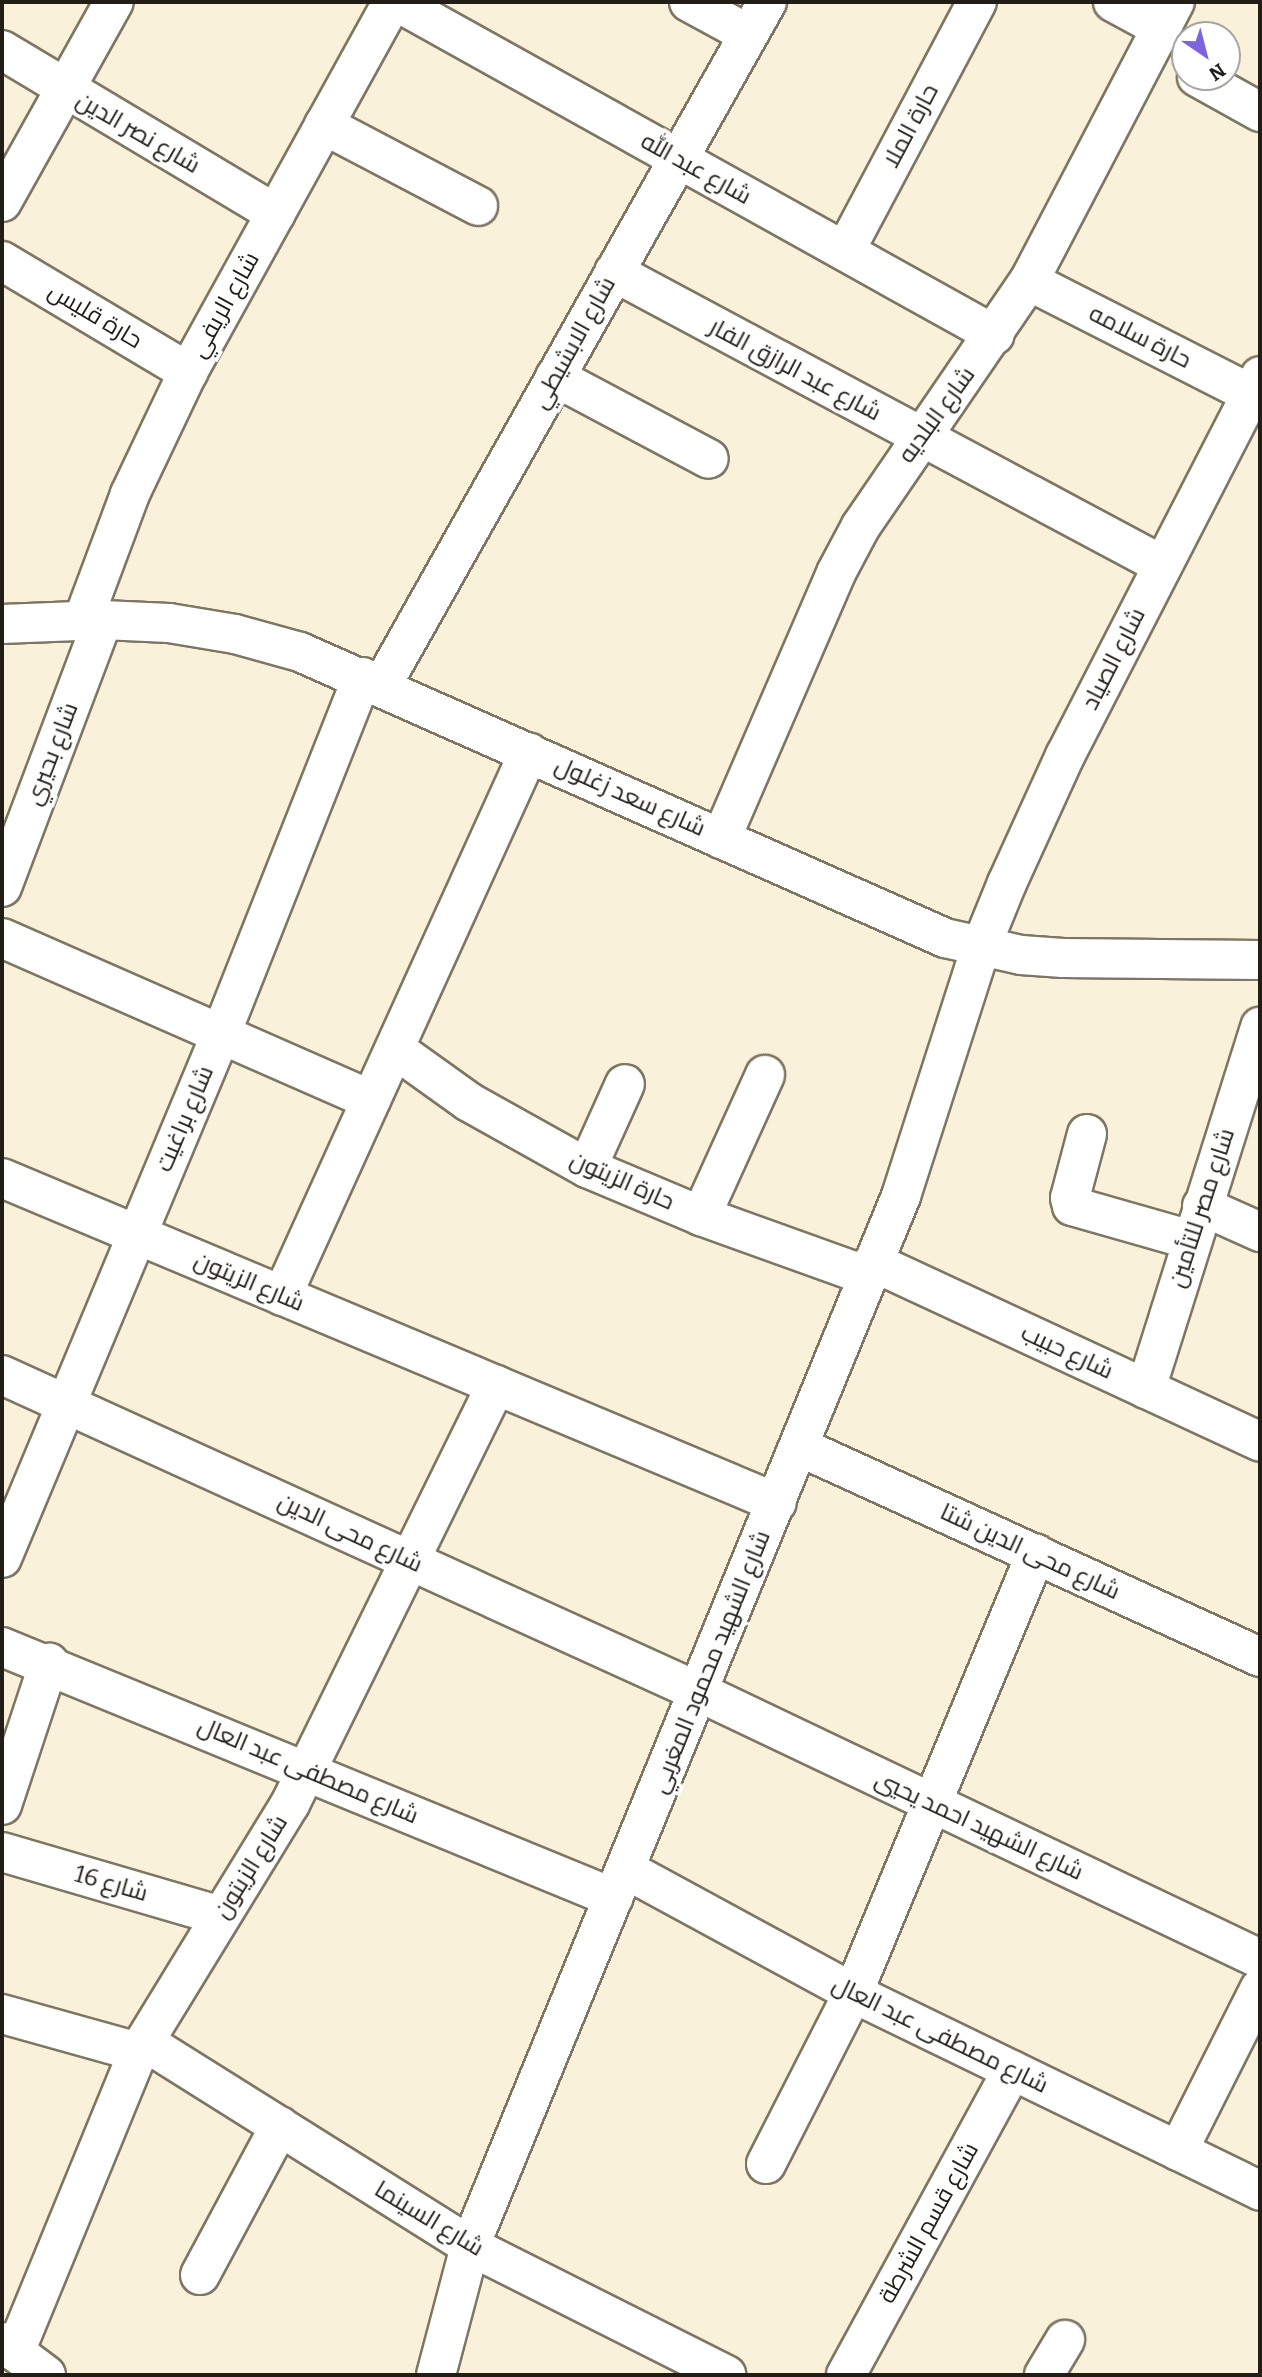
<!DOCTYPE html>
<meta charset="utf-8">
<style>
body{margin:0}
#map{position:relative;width:1262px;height:2377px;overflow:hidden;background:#faf1db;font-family:Bitter,Cairo,serif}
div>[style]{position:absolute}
.roads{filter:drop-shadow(2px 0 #7e7663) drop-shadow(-2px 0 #7e7663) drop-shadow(0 2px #7e7663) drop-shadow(0 -2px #7e7663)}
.street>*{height:38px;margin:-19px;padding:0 19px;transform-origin:19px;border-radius:19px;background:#fff}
.secondary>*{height:38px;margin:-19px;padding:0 19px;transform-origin:19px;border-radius:19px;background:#fff}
span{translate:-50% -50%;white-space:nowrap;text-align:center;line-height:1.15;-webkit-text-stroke:7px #fefffe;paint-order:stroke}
.street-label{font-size:24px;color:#221e17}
.frame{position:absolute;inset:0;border:4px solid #221e17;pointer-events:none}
.north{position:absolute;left:1171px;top:21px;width:70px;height:70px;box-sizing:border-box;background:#fefffe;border:2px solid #a6a5a2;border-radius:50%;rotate:145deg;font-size:19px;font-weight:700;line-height:28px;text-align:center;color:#221e17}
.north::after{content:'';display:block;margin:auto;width:24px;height:32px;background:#7e63de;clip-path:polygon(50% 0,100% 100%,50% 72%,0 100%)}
</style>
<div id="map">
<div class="roads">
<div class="street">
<div style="left:397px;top:2px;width:684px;rotate:29.11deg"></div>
<div style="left:689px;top:2px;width:67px;rotate:28.5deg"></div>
<div style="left:1113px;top:2px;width:55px;rotate:28.4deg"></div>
<div style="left:2px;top:50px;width:319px;rotate:30.9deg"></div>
<div style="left:1197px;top:77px;width:72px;rotate:29.1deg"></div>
<div style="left:324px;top:125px;width:174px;rotate:27.7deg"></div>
<div style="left:2px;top:202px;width:229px;rotate:-60.8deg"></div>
<div style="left:845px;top:251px;width:282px;rotate:-62.1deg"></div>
<div style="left:2px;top:261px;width:217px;rotate:30.8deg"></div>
<div style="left:614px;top:272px;width:621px;rotate:28.13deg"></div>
<div style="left:1029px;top:281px;width:249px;rotate:27deg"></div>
<div style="left:555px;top:377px;width:174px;rotate:28deg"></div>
<div style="left:83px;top:620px;width:134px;rotate:-69.5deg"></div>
<div style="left:130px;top:494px;width:135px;rotate:-64.6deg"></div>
<div style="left:188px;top:372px;width:423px;rotate:-61.1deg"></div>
<div style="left:382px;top:685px;width:784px;rotate:-60.59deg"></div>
<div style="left:721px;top:839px;width:290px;rotate:-66.6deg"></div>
<div style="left:836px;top:573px;width:53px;rotate:-62deg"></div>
<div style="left:861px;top:526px;width:297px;rotate:-55.6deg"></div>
<div style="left:1029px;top:281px;width:315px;rotate:-62.4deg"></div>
<div style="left:2px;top:887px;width:285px;rotate:-69.3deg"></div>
<div style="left:2px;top:938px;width:403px;rotate:23.7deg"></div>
<div style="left:395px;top:1049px;width:91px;rotate:35.6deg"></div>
<div style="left:469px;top:1102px;width:135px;rotate:29.2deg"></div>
<div style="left:587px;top:1168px;width:124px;rotate:22.8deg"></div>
<div style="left:701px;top:1216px;width:177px;rotate:19.8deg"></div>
<div style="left:1087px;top:1134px;width:66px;rotate:104.9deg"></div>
<div style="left:1070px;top:1198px;width:8px;rotate:76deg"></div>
<div style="left:1072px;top:1206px;width:124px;rotate:15.9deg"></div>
<div style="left:587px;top:1168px;width:92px;rotate:-65.7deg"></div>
<div style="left:2px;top:1178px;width:840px;rotate:22.75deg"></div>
<div style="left:1202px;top:1206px;width:64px;rotate:24.1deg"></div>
<div style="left:701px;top:1216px;width:155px;rotate:-65.6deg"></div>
<div style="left:873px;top:1262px;width:427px;rotate:24.9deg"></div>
<div style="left:282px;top:1296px;width:597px;rotate:-65.58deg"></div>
<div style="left:2px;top:1375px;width:766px;rotate:24.46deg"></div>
<div style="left:699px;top:1692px;width:621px;rotate:25.45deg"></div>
<div style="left:1146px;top:1389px;width:380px;rotate:-72.5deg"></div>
<div style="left:800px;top:1447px;width:506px;rotate:24.54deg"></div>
<div style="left:2px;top:1558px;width:568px;rotate:-67.32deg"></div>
<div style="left:221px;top:1034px;width:384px;rotate:-68.4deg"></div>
<div style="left:2px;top:1647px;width:661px;rotate:22.3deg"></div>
<div style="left:2px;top:1805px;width:150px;rotate:-71.7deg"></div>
<div style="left:2px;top:1852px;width:228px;rotate:16.3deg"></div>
<div style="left:625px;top:1869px;width:260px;rotate:28.5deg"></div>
<div style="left:853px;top:1993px;width:453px;rotate:25.9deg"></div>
<div style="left:2px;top:2014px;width:141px;rotate:15.6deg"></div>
<div style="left:145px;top:2042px;width:384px;rotate:32.1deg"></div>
<div style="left:470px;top:2246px;width:287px;rotate:26.7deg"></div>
<div style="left:1178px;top:2151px;width:182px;rotate:-63.3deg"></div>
<div style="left:766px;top:2164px;width:192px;rotate:-63deg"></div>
<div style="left:853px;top:1993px;width:476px;rotate:-67.4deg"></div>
<div style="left:200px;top:2275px;width:169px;rotate:-61.8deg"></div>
<div style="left:2px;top:2342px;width:55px;rotate:36.9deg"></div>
<div style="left:15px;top:2352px;width:324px;rotate:-67.7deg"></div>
<div style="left:138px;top:2052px;width:291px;rotate:-58.5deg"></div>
<div style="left:290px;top:1804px;width:467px;rotate:-63.8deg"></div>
<div style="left:436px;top:2375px;width:133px;rotate:-75.2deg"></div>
<div style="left:470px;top:2246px;width:1135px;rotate:-67.68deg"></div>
<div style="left:901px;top:1196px;width:262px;rotate:-72.2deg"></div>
<div style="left:981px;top:947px;width:69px;rotate:-67.9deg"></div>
<div style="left:1007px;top:883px;width:140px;rotate:-65.5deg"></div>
<div style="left:1065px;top:756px;width:427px;rotate:-62.8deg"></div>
<div style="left:846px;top:2375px;width:347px;rotate:-61.4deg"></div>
<div style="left:1044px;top:2375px;width:41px;rotate:-59deg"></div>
</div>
<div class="secondary">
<div style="left:2px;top:624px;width:101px;rotate:-2.3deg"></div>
<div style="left:103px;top:620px;width:66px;rotate:2.6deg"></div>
<div style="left:169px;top:623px;width:67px;rotate:9.5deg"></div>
<div style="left:235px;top:634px;width:67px;rotate:15.5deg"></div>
<div style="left:300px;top:652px;width:706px;rotate:23.91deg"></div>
<div style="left:945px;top:938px;width:78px;rotate:12.6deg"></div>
<div style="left:1021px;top:955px;width:42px;rotate:4.1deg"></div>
<div style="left:1063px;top:958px;width:197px;rotate:0.6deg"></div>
</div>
</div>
<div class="street-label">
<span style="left:911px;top:126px;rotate:-62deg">حارة الملا</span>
<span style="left:138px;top:133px;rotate:30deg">شارع نصر الدين</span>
<span style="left:696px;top:169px;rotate:29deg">شارع عبد الله</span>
<span style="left:225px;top:305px;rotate:-61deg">شارع الريفي</span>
<span style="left:95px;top:316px;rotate:31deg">حارة قليس</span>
<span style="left:1140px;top:337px;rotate:27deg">حارة سلامه</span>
<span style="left:574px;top:343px;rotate:-61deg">شارع الابشيطي</span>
<span style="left:795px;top:370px;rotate:28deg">شارع عبد الرازق الفار</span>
<span style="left:937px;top:415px;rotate:-54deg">شارع البلديه</span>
<span style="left:1114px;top:659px;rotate:-63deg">شارع الصياد</span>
<span style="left:52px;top:754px;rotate:-69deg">شارع بحيري</span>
<span style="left:630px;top:797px;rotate:24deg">شارع سعد زغلول</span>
<span style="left:185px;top:1119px;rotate:-67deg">شارع براغيت</span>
<span style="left:622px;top:1181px;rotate:24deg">حارة الزيتون</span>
<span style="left:1202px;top:1208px;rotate:-72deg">شارع مصر للتأمين</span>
<span style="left:249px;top:1282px;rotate:23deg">شارع الزيتون</span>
<span style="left:1067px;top:1352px;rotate:25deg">شارع حبيب</span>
<span style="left:350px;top:1533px;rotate:25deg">شارع محى الدين</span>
<span style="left:1030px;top:1552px;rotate:25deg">شارع محى الدين شتا</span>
<span style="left:711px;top:1662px;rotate:-68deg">شارع الشهيد محمود المغربي</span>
<span style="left:308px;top:1771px;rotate:23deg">شارع مصطفى عبد العال</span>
<span style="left:979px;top:1826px;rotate:25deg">شارع الشهيد احمد يحيي</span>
<span style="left:251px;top:1867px;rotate:-58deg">شارع الزيتون</span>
<span style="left:111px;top:1884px;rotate:16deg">شارع 16</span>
<span style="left:940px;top:2035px;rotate:26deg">شارع مصطفى عبد العال</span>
<span style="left:429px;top:2219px;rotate:31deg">شارع السينما</span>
<span style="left:929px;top:2223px;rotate:-61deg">شارع قسم الشرطة</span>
</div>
<div class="frame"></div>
<div class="north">N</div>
</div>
